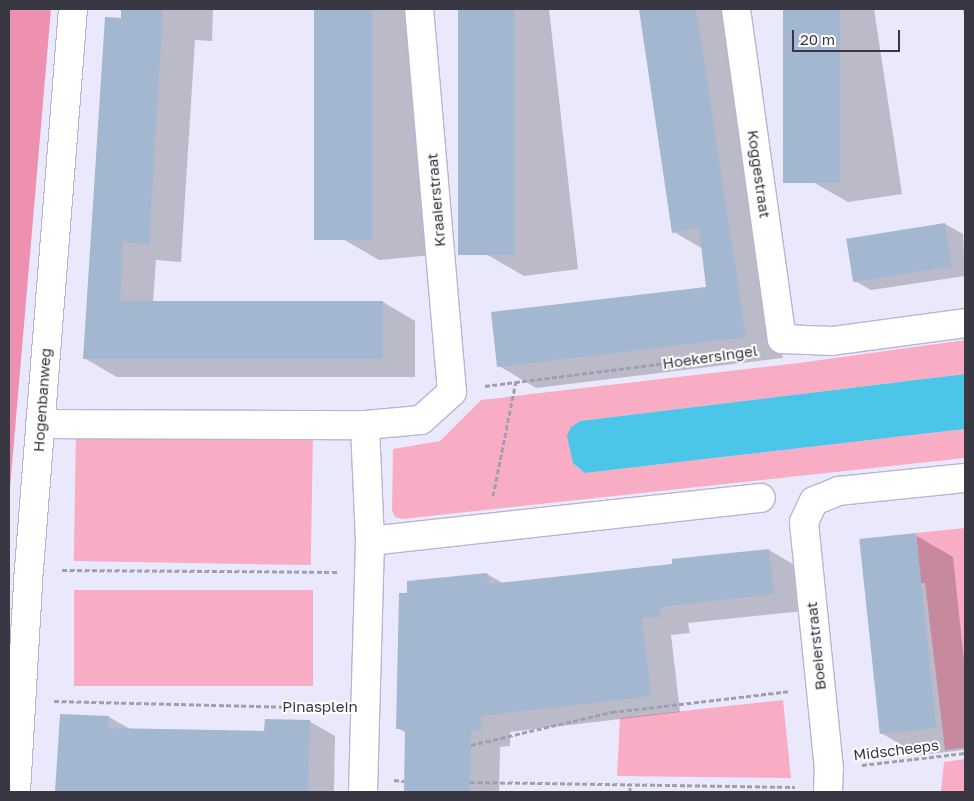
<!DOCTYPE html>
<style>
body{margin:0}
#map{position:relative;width:974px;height:801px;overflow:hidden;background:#eae9fc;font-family:"Golos Text",sans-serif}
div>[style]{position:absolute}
.green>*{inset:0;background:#f9adc4;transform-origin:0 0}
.forest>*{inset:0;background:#ee91b0}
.water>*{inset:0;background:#4cc6e8}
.shadow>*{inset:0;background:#0003}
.building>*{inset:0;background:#a3b7d1;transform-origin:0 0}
.path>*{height:3px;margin-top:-1.5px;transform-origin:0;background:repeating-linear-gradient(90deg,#a09fb0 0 5px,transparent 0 7.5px)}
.roads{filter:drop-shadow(1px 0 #b7b5d3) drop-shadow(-1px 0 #b7b5d3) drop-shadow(0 1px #b7b5d3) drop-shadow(0 -1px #b7b5d3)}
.minor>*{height:28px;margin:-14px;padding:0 14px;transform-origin:14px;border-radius:14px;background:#fff}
span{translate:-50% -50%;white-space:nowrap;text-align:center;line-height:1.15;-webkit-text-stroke:4px #fff;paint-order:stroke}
.street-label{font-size:15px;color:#383743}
.frame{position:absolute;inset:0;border:10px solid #383743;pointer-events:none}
.scale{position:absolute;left:792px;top:30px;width:108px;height:22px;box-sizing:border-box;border:2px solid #383743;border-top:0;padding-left:6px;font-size:15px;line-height:18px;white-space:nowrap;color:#383743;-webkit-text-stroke:4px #fff;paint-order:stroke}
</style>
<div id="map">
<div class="green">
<div style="clip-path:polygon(965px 340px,965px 374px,580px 421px,571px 427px,585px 473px,965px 429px,965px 458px,402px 519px,395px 517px,392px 510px,393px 449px,440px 441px,481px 400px,799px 363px)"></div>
<div style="left:76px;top:433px;width:237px;height:128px;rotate:1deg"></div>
<div style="clip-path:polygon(965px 528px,965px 748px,945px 750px,925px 583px,921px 583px,916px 533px)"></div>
<div style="left:74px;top:590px;width:239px;height:96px"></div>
<div style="clip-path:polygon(783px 700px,791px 778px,617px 776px,620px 718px)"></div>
<div style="clip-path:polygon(965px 759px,965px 792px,941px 792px,944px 762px)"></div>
</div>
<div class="forest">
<div style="clip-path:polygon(10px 9px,51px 9px,9px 500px,9px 30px)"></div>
</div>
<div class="water">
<div style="clip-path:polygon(965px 374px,965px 429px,585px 473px,573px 463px,567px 436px,571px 427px,580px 421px)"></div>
</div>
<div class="shadow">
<div style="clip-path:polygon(123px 9px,213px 9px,212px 41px,195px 40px,181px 262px,156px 260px,153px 302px,383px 302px,415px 321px,415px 377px,117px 377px,84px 358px)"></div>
<div style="clip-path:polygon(315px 9px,407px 9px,433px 255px,379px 260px,341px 238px)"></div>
<div style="clip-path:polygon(459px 9px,549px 9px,578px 269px,524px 276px,486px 254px)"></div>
<div style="clip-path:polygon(640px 9px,730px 9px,783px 358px,536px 388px,499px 366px,708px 289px,703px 249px,674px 232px)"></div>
<div style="clip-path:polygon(784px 9px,874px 9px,902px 194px,848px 202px,811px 181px)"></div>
<div style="clip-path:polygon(963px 9px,965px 9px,965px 22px)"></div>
<div style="clip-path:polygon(945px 224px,963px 234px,965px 276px,871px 290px,853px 280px)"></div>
<div style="clip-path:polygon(915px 535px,953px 557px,965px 670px,965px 750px,919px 755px,881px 733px)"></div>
<div style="clip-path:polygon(769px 550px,798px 567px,803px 611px,688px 623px,690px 633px,671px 635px,680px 712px,510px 732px,510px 746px,500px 747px,499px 792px,405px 792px,406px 733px,397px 728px,408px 595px,487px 574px,503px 583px,674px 565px)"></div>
<div style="clip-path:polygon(61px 716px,109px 717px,130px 729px,265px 732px,309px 721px,335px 736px,334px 792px,56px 792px)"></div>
</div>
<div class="building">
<div style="clip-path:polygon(121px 9px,163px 9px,149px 244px,123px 242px,120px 301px,383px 301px,383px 359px,83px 359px,105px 17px,121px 18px)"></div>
<div style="left:314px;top:9px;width:58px;height:231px"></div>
<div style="left:458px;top:9px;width:57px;height:246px"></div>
<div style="clip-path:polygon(639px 9px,696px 9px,746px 337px,497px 367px,491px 312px,706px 287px,699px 228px,672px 233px)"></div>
<div style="left:783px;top:9px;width:57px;height:174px"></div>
<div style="left:945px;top:223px;width:44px;height:100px;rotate:81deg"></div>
<div style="left:916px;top:533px;width:196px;height:57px;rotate:84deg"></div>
<div style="clip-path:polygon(769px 549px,774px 594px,660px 607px,661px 617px,642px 618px,651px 696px,481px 716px,481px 730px,471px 731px,470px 792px,404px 792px,405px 729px,396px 729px,399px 593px,407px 593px,407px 581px,487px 573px,489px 584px,672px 564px,672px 559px)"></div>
<div style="clip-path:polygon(60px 714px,109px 716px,108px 728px,264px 731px,265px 719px,310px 720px,308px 792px,55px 792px)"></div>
</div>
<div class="path">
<div style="left:485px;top:386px;width:271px;rotate:-7.2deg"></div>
<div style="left:493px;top:496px;width:117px;rotate:-78.7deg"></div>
<div style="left:62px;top:570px;width:276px;rotate:0.4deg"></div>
<div style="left:54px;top:701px;width:279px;rotate:1.4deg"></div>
<div style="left:471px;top:745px;width:145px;rotate:-13.2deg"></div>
<div style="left:612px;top:712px;width:179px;rotate:-6.7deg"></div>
<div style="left:862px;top:765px;width:104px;rotate:-6.6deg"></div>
<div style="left:394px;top:780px;width:10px;rotate:6deg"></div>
<div style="left:470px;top:782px;width:325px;rotate:0.9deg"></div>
<div style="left:630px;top:792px;width:7px;rotate:-90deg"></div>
</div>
<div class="roads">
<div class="minor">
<div style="left:736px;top:9px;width:333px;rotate:82.1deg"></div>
<div style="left:782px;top:339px;width:50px;rotate:2.3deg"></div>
<div style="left:832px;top:341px;width:134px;rotate:-7.7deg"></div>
<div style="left:40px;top:424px;width:325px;rotate:0.2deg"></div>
<div style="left:365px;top:425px;width:56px;rotate:-5.1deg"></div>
<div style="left:421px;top:420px;width:42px;rotate:-42.1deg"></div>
<div style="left:452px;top:392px;width:384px;rotate:-94.9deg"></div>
<div style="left:370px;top:541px;width:393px;rotate:-6.3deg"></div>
<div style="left:16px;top:792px;width:223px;rotate:-86.7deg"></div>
<div style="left:29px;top:569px;width:562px;rotate:-85.51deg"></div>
<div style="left:363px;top:792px;width:251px;rotate:-88.4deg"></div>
<div style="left:370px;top:541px;width:116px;rotate:-92.5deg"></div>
<div style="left:828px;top:792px;width:23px;rotate:-88deg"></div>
<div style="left:829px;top:769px;width:248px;rotate:-95.8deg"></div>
<div style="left:804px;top:522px;width:23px;rotate:-65deg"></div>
<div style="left:814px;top:501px;width:27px;rotate:-22deg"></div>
<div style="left:839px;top:491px;width:127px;rotate:-5.9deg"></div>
</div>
</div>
<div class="street-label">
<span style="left:759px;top:174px;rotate:82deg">Koggestraat</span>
<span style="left:436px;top:200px;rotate:-95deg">Kraaierstraat</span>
<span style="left:710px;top:357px;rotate:-8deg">Hoekersingel</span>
<span style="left:42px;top:400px;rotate:-86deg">Hogenbanweg</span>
<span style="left:816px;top:646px;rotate:-96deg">Boeierstraat</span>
<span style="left:320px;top:707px">Pinasplein</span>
<span style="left:896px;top:750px;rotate:-7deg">Midscheeps</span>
</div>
<div class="frame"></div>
<div class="scale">20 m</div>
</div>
